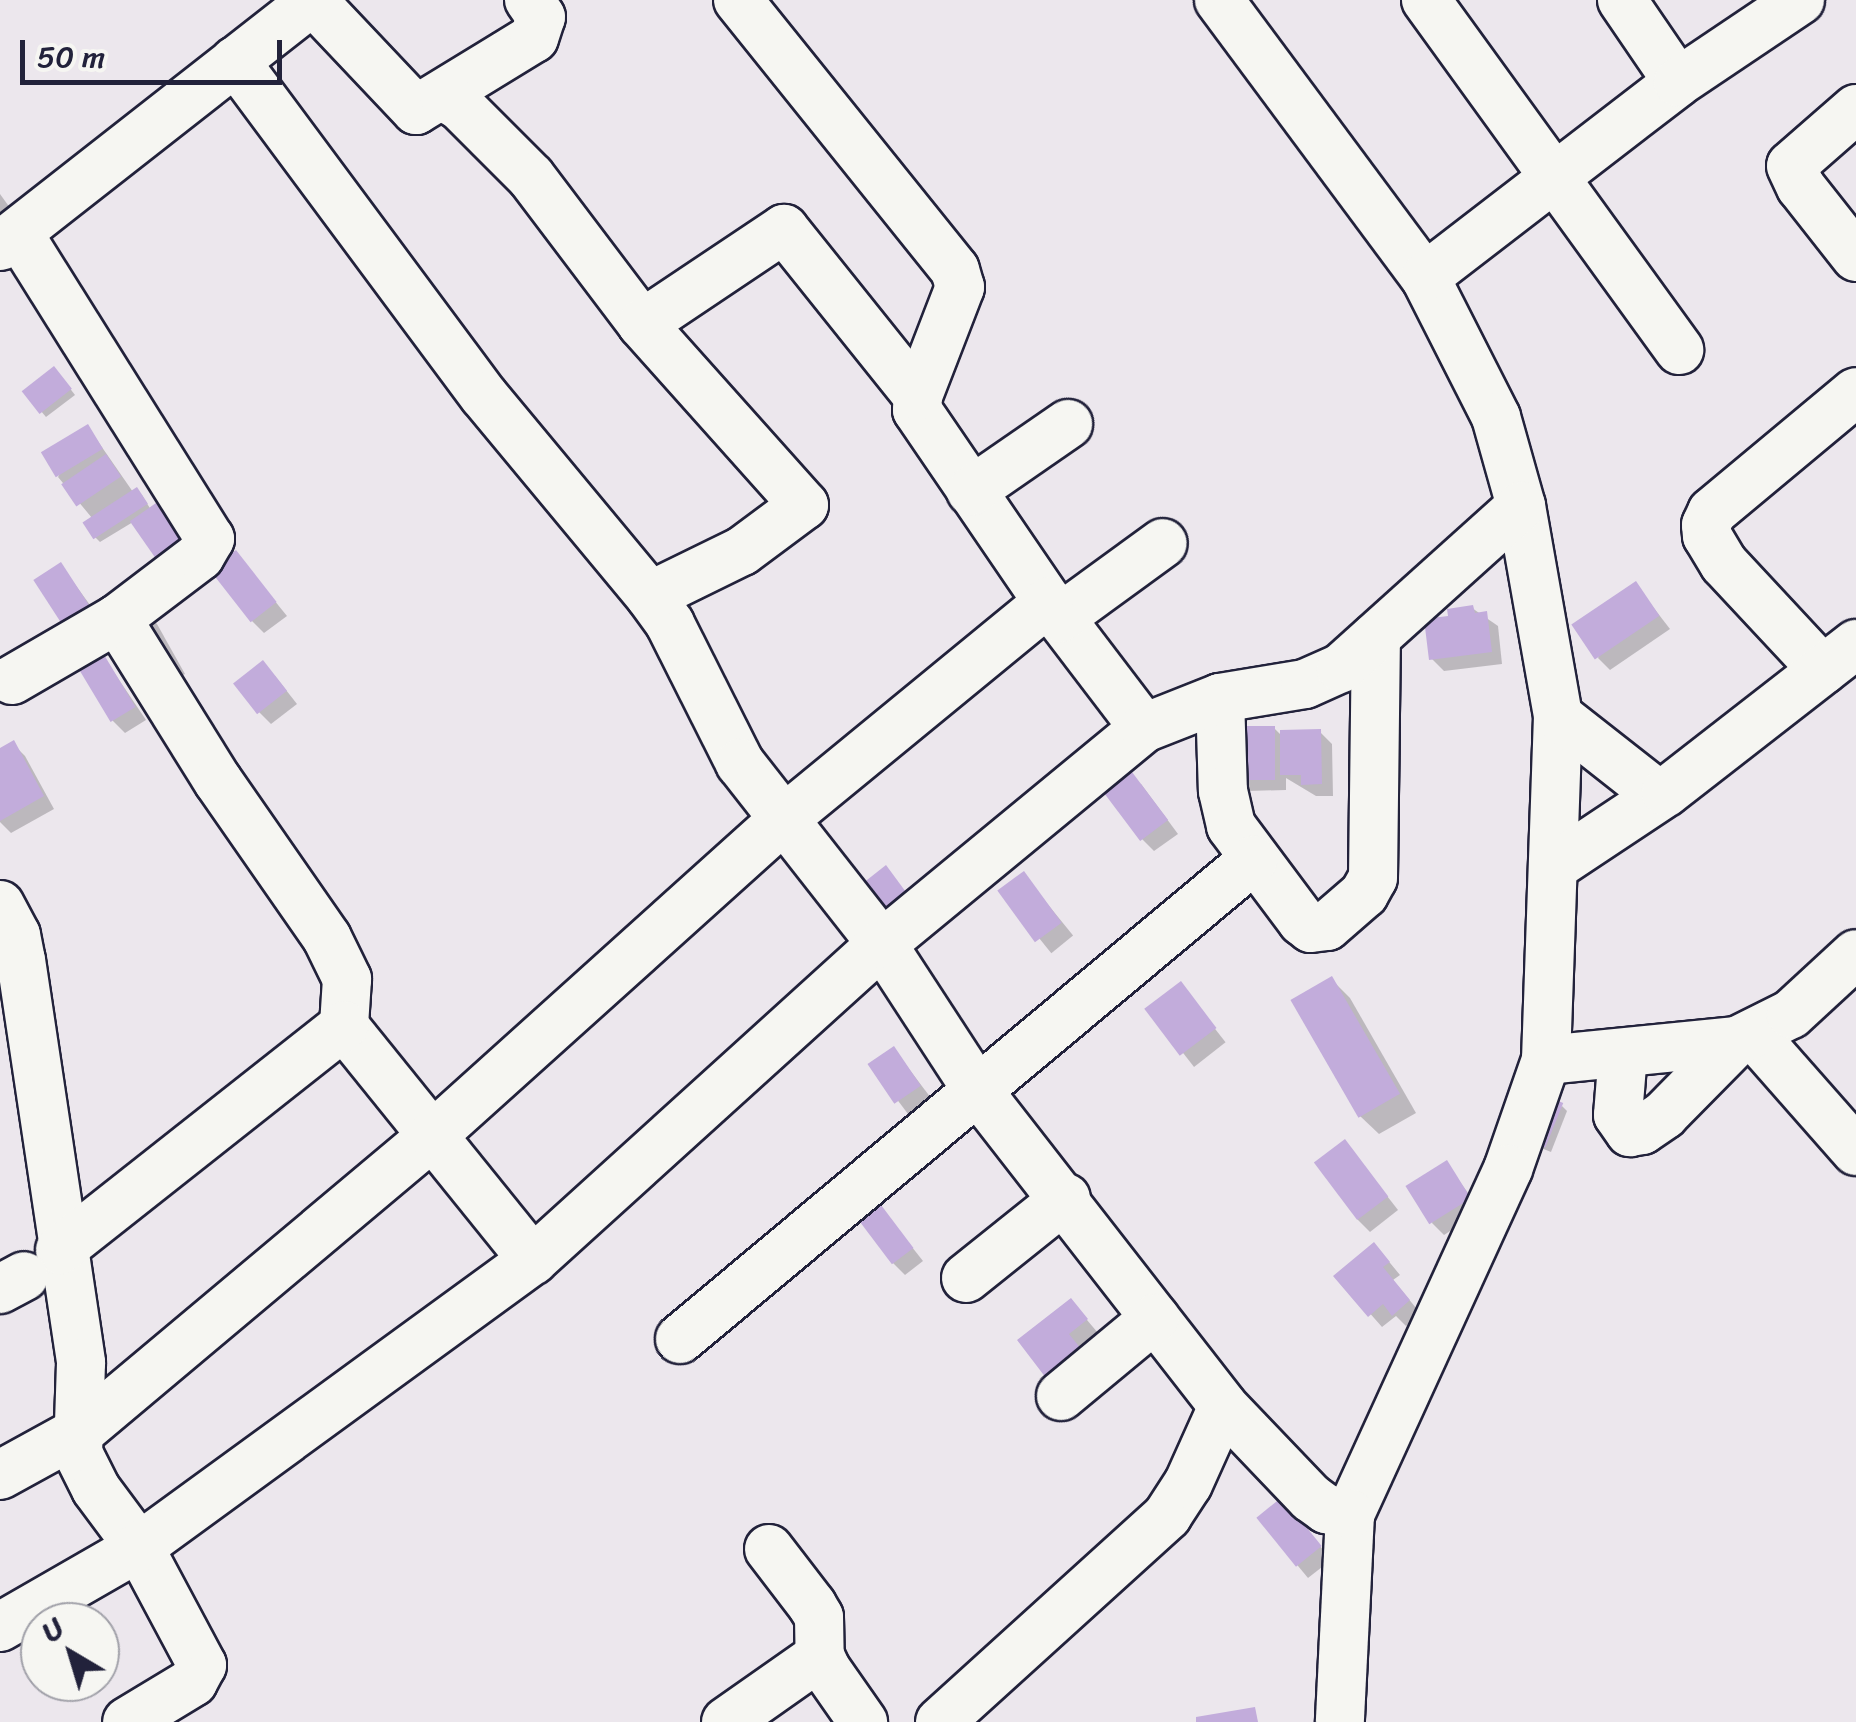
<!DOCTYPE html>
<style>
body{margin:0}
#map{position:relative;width:1856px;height:1722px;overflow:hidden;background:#ece7ed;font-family:Sriracha,sans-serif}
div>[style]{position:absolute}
.shadow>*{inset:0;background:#0003;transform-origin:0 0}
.building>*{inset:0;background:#c2acdb;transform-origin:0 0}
.roads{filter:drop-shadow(2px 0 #22223b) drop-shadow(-2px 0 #22223b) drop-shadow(0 2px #22223b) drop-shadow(0 -2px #22223b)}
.minor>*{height:48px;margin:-24px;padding:0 24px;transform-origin:24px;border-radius:24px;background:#f6f6f2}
span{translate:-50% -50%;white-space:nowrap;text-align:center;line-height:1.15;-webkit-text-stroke:8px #f6f6f2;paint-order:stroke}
.north{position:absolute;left:20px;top:1602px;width:100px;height:100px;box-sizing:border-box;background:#f6f6f2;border:2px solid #a1a1a9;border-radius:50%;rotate:322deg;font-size:28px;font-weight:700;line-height:40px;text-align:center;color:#22223b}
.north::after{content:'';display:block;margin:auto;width:35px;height:45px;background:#22223b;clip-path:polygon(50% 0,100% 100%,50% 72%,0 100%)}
.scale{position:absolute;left:20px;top:40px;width:262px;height:45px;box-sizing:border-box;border:5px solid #22223b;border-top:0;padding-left:12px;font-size:30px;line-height:35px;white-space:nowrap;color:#22223b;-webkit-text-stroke:8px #f6f6f2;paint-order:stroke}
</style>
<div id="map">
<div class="shadow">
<div style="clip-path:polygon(0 194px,13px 212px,0 222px)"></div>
<div style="clip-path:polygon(59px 374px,75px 395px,46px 417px,24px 391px)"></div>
<div style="clip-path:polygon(88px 427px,133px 492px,142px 495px,151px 510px,156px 506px,168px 518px,198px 561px,133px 522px,100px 542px,95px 537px,86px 522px,92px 518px,58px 477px)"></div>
<div style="clip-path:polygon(236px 553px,287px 616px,264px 633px,252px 621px)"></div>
<div style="clip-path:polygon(61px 565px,103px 623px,79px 639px)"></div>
<div style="clip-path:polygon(1636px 585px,1670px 629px,1610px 670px,1598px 658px)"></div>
<div style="clip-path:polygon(1472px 608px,1498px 626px,1502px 664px,1444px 671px,1432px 659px,1451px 618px)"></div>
<div style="clip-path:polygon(145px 612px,157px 624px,185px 674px,167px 684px,155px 672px)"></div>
<div style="clip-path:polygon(103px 656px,146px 720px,125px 733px,113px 721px)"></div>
<div style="clip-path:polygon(275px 676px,297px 704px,271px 724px,259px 712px)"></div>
<div style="clip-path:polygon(1274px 728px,1283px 737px,1320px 732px,1332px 744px,1333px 796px,1316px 796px,1286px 778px,1286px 790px,1248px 791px,1236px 779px)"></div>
<div style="clip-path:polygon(13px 744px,25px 756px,54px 809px,11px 833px,0 822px,0 751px)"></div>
<div style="clip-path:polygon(1141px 784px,1178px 834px,1154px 851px,1142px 839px)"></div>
<div style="left:1024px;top:875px;width:78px;height:28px;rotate:51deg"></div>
<div style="clip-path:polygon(1332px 980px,1350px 998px,1416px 1113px,1379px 1134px,1360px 1116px)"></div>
<div style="left:1180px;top:984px;width:74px;height:40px;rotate:52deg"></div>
<div style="left:894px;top:1049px;width:62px;height:28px;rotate:53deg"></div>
<div style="clip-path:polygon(1562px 1106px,1567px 1111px,1551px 1152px,1531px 1144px)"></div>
<div style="clip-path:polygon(1345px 1142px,1398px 1210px,1370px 1232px,1358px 1220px)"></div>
<div style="clip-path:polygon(1447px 1164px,1481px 1211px,1444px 1235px,1432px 1223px)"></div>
<div style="clip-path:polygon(878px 1204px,923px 1261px,905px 1275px,893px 1263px)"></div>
<div style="clip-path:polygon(1386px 1258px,1400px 1275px,1393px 1280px,1421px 1314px,1406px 1326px,1396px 1316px,1382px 1327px,1337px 1276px)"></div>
<div style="clip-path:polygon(1071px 1301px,1098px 1333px,1079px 1348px,1060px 1388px)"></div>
<div style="clip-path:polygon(1294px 1513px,1331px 1560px,1308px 1578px,1259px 1519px)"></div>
</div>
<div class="building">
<div style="left:54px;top:366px;width:29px;height:41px;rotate:52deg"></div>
<div style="left:88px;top:424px;width:29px;height:55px;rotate:59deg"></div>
<div style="left:106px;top:454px;width:27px;height:54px;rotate:56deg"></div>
<div style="left:137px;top:487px;width:20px;height:65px;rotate:57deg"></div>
<div style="left:156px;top:503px;width:55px;height:32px;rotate:55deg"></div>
<div style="left:236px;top:550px;width:66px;height:33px;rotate:52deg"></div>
<div style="left:61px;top:562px;width:59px;height:33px;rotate:57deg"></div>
<div style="left:1636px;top:581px;width:42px;height:78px;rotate:56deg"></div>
<div style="clip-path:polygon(1473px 605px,1475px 613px,1487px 611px,1492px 652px,1429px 660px,1424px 619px,1448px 616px,1447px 609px)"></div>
<div style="left:103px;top:653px;width:63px;height:29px;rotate:59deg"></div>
<div style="left:263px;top:660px;width:39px;height:38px;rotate:52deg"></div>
<div style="left:1233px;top:726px;width:42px;height:54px"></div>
<div style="clip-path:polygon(1321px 729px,1322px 784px,1301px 785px,1301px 775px,1280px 775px,1280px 730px)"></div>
<div style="clip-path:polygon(14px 740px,44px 796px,0 821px,0 748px)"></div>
<div style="left:1129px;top:768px;width:65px;height:35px;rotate:53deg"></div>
<div style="clip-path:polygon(886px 865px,914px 903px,887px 923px,853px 891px)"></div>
<div style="left:1024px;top:871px;width:64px;height:33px;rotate:54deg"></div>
<div style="left:1332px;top:976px;width:136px;height:48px;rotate:60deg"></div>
<div style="left:1181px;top:981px;width:59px;height:46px;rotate:53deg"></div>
<div style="left:894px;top:1046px;width:48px;height:32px;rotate:56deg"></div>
<div style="left:1541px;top:1094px;width:24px;height:48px;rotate:22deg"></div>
<div style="left:1345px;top:1139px;width:72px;height:39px;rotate:53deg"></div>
<div style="left:1447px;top:1160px;width:45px;height:49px;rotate:58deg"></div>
<div style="left:878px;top:1201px;width:59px;height:27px;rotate:53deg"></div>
<div style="clip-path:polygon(1374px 1242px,1390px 1262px,1383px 1267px,1410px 1300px,1392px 1316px,1383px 1304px,1368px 1317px,1333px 1276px)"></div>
<div style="clip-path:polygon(1071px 1298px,1088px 1319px,1069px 1334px,1082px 1350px,1046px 1378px,1017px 1340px)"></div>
<div style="left:1282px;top:1497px;width:63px;height:33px;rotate:51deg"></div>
<div style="clip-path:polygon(1255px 1707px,1258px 1722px,1196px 1722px,1196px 1717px)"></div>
</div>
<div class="roads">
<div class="minor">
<div style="left:738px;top:0;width:346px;rotate:51.2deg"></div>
<div style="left:955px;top:270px;width:18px;rotate:74deg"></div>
<div style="left:960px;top:287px;width:117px;rotate:111.1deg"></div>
<div style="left:918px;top:396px;width:14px;rotate:94deg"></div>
<div style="left:917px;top:410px;width:232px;rotate:55.7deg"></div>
<div style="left:1048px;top:602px;width:158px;rotate:52.7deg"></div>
<div style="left:1219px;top:0;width:345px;rotate:53.4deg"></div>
<div style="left:1425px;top:277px;width:157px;rotate:63.1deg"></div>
<div style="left:1496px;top:417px;width:92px;rotate:74.3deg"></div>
<div style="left:1521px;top:506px;width:213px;rotate:80deg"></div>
<div style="left:1558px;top:716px;width:344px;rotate:92deg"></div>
<div style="left:1546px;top:1060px;width:115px;rotate:109.2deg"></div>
<div style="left:1508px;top:1169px;width:379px;rotate:114.6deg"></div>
<div style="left:1350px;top:1514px;width:208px;rotate:92.8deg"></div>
<div style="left:1426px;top:0;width:432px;rotate:54.1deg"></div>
<div style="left:1622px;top:0;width:99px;rotate:55.7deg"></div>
<div style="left:313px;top:1px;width:150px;rotate:46.6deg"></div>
<div style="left:416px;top:110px;width:138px;rotate:-31.4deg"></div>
<div style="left:534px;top:38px;width:22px;rotate:-72deg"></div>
<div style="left:541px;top:17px;width:21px;rotate:-125deg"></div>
<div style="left:235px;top:61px;width:417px;rotate:53.4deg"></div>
<div style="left:484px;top:396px;width:260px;rotate:50.3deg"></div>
<div style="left:650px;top:596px;width:34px;rotate:54deg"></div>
<div style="left:670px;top:624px;width:156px;rotate:63.3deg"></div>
<div style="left:740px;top:763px;width:230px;rotate:51.9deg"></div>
<div style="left:882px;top:944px;width:176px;rotate:56.9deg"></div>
<div style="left:978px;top:1091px;width:399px;rotate:52.1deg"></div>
<div style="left:1223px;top:1406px;width:127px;rotate:46.3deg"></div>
<div style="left:1311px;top:1498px;width:19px;rotate:36deg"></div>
<div style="left:1326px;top:1509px;width:25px;rotate:12deg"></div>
<div style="left:444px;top:97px;width:18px;rotate:29deg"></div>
<div style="left:460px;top:106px;width:100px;rotate:45deg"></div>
<div style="left:531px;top:177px;width:184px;rotate:52.9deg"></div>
<div style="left:642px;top:324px;width:243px;rotate:48.2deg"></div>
<div style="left:804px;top:505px;width:77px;rotate:143.4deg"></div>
<div style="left:742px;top:551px;width:102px;rotate:153.9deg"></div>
<div style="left:1856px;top:109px;width:86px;rotate:138.8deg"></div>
<div style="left:1791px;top:166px;width:23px;rotate:65deg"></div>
<div style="left:1801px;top:187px;width:89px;rotate:51.8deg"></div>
<div style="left:0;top:246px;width:399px;rotate:-38.1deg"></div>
<div style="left:1425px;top:277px;width:319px;rotate:-37.6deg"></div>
<div style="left:1678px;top:82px;width:147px;rotate:-33.9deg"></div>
<div style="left:642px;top:324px;width:171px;rotate:-33.8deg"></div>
<div style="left:784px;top:229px;width:214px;rotate:51.3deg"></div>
<div style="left:971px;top:491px;width:118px;rotate:-34.6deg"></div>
<div style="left:1060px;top:618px;width:127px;rotate:-36.1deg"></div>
<div style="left:117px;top:619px;width:191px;rotate:58.1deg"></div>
<div style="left:218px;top:781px;width:191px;rotate:55.2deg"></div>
<div style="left:327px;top:938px;width:46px;rotate:64deg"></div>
<div style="left:347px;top:979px;width:47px;rotate:93.7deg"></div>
<div style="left:344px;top:1026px;width:301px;rotate:51.1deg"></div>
<div style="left:1823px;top:670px;width:145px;rotate:-133deg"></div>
<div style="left:1724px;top:564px;width:33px;rotate:-121deg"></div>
<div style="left:1707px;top:536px;width:11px;rotate:-95deg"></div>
<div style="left:1706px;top:525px;width:14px;rotate:-65deg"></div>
<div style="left:1712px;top:512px;width:187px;rotate:-39.8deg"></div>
<div style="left:12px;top:680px;width:121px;rotate:-30.2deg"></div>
<div style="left:117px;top:619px;width:104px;rotate:-37.2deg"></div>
<div style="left:200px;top:556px;width:20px;rotate:-60deg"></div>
<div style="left:210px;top:539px;width:361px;rotate:-122.1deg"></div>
<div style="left:1220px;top:698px;width:93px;rotate:88.2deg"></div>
<div style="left:1223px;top:791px;width:36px;rotate:77deg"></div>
<div style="left:1231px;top:826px;width:119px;rotate:53.2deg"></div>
<div style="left:1302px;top:921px;width:11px;rotate:38deg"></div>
<div style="left:1311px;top:928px;width:16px;rotate:-7deg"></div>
<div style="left:1327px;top:926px;width:49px;rotate:-40.9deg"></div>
<div style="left:1364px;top:894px;width:18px;rotate:-61deg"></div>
<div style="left:1373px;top:878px;width:241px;rotate:-89.3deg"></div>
<div style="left:1558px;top:716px;width:126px;rotate:38.2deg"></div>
<div style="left:1556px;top:865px;width:132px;rotate:-33.6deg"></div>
<div style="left:1666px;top:792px;width:241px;rotate:-37.9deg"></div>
<div style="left:0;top:905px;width:34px;rotate:62deg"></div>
<div style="left:16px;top:935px;width:25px;rotate:79deg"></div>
<div style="left:21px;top:960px;width:407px;rotate:81.5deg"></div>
<div style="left:81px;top:1363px;width:90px;rotate:91.9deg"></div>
<div style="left:78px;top:1453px;width:40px;rotate:63.4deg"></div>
<div style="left:96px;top:1489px;width:72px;rotate:53.4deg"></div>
<div style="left:139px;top:1547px;width:134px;rotate:61.9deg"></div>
<div style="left:202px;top:1665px;width:19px;rotate:118deg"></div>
<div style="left:193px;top:1682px;width:77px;rotate:148.8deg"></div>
<div style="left:1753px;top:1034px;width:156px;rotate:48.6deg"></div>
<div style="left:1623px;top:1053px;width:62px;rotate:94.6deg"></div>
<div style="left:1618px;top:1115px;width:21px;rotate:55deg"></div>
<div style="left:1630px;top:1132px;width:12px;rotate:-9deg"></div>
<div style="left:1642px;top:1130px;width:27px;rotate:-34deg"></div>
<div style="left:1664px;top:1115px;width:104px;rotate:-45.4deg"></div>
<div style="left:1546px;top:1060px;width:192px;rotate:-5.7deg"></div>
<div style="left:1737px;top:1041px;width:60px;rotate:-26.6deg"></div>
<div style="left:1791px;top:1014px;width:88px;rotate:-42.7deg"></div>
<div style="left:60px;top:1250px;width:362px;rotate:-38.3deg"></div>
<div style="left:966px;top:1278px;width:128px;rotate:-38.7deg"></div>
<div style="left:0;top:1289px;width:27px;rotate:-28deg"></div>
<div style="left:680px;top:1339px;width:747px;rotate:-39.89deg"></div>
<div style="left:1061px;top:1396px;width:122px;rotate:-39.7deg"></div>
<div style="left:0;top:1475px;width:94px;rotate:-28.8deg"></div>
<div style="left:82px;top:1430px;width:459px;rotate:-40deg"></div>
<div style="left:433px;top:1135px;width:472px;rotate:-42deg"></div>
<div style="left:784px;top:819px;width:342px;rotate:-39.4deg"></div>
<div style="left:769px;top:1549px;width:71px;rotate:52.5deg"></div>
<div style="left:812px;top:1605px;width:14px;rotate:60deg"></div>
<div style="left:819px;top:1617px;width:39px;rotate:89deg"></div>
<div style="left:820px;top:1656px;width:14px;rotate:65deg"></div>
<div style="left:826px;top:1669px;width:65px;rotate:55.1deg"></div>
<div style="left:0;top:1627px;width:160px;rotate:-29.9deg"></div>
<div style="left:139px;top:1547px;width:487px;rotate:-36.1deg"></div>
<div style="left:533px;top:1260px;width:471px;rotate:-42.2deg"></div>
<div style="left:882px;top:944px;width:340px;rotate:-39.5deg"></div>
<div style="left:1144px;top:728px;width:82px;rotate:-21.5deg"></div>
<div style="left:1220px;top:698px;width:86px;rotate:-9.4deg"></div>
<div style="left:1305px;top:684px;width:39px;rotate:-24deg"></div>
<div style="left:1341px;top:668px;width:242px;rotate:-42deg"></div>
<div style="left:726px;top:1722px;width:115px;rotate:-35.1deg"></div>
<div style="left:940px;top:1722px;width:307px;rotate:-42.2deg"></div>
<div style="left:1167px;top:1516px;width:38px;rotate:-57deg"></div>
<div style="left:1188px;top:1484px;width:85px;rotate:-65.8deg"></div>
</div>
</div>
<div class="north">U</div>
<div class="scale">50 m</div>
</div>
